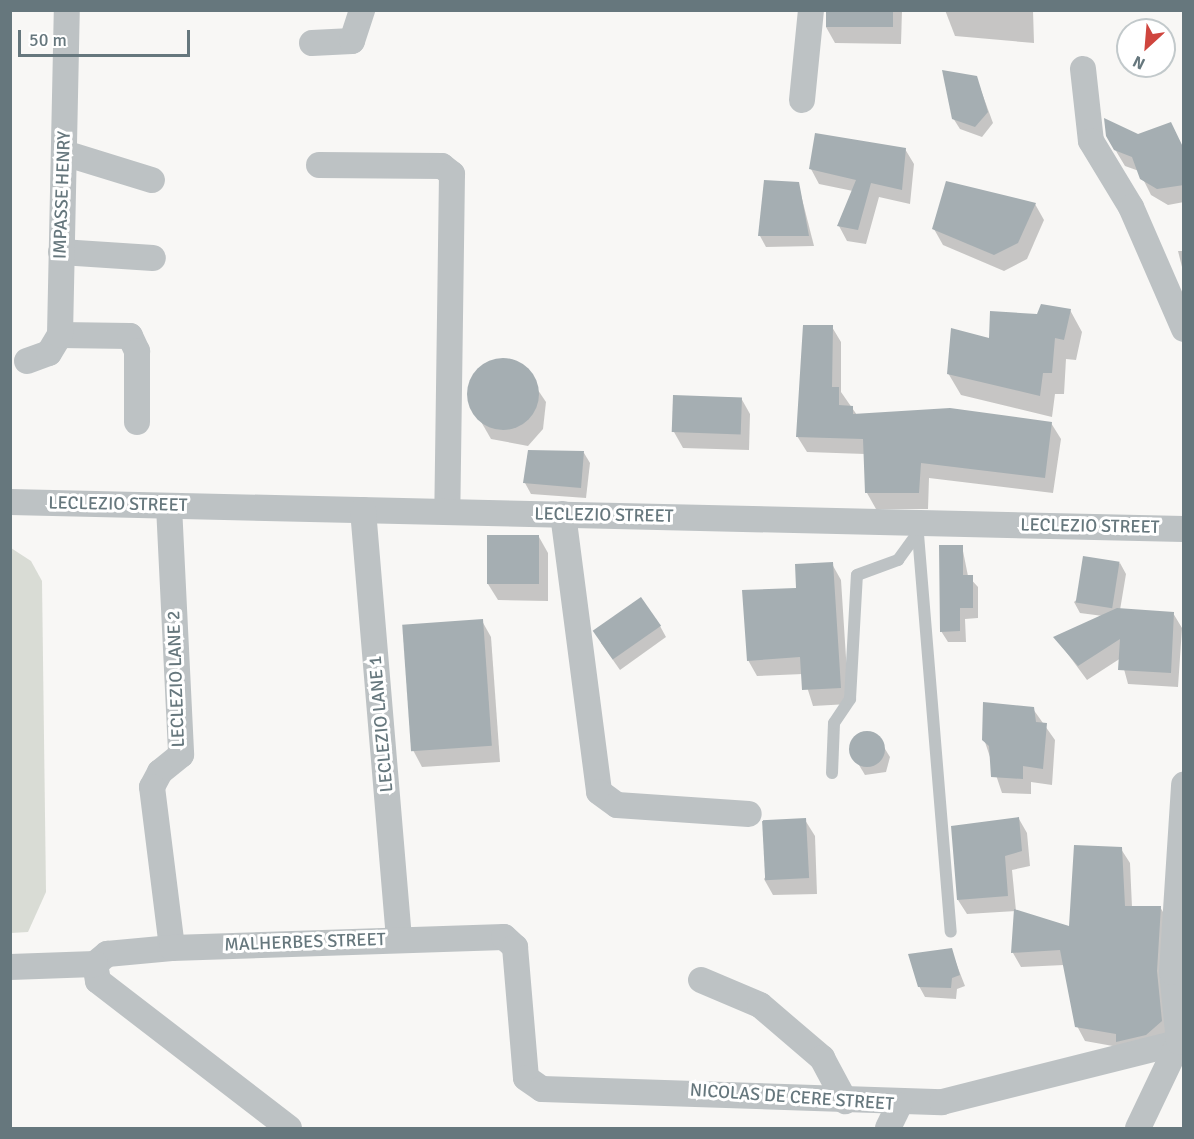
<!DOCTYPE html>
<style>
body{margin:0}
#map{position:relative;width:1194px;height:1139px;overflow:hidden;background:#f8f7f5;font-family:Signika,sans-serif}
div>[style]{position:absolute}
.green>*{inset:0;background:#d9dcd5}
.shadow>*{inset:0;background:#0003}
.building>*{inset:0;background:#a5aeb2;transform-origin:0 0}
.round{border-radius:50%}
.lane>*{height:12px;margin:-6px;padding:0 6px;transform-origin:6px;border-radius:6px;background:#bdc2c4}
.street>*{height:26px;margin:-13px;padding:0 13px;transform-origin:13px;border-radius:13px;background:#bdc2c4}
span{translate:-50% -50%;white-space:nowrap;text-align:center;line-height:1.15;-webkit-text-stroke:6px #fff;paint-order:stroke}
.street-label{font-size:18px;color:#66777d}
.frame{position:absolute;inset:0;border:12px solid #66777d;pointer-events:none}
.north{position:absolute;left:1116px;top:18px;width:60px;height:60px;box-sizing:border-box;background:#fff;border:2px solid #c2c9cb;border-radius:50%;rotate:206deg;font-size:16px;font-weight:700;line-height:24px;text-align:center;color:#66777d}
.north::after{content:'';display:block;margin:auto;width:21px;height:27px;background:#cf453e;clip-path:polygon(50% 0,100% 100%,50% 72%,0 100%)}
.scale{position:absolute;left:18px;top:30px;width:172px;height:27px;box-sizing:border-box;border:3px solid #66777d;border-top:0;padding-left:8px;font-size:18px;line-height:21px;white-space:nowrap;color:#66777d;-webkit-text-stroke:4px #fff;paint-order:stroke}
</style>
<div id="map">
<div class="green">
<div style="clip-path:polygon(11px 548px,31px 561px,42px 581px,46px 892px,28px 932px,11px 933px)"></div>
</div>
<div class="shadow">
<div style="clip-path:polygon(826px 10px,902px 10px,901px 44px,835px 43px,826px 27px)"></div>
<div style="clip-path:polygon(945px 10px,1033px 10px,1034px 43px,955px 36px)"></div>
<div style="clip-path:polygon(976px 77px,993px 123px,982px 137px,960px 129px,953px 118px)"></div>
<div style="clip-path:polygon(1138px 135px,1184px 148px,1184px 202px,1168px 205px,1151px 195px,1139px 171px,1125px 166px,1107px 136px)"></div>
<div style="clip-path:polygon(905px 149px,914px 164px,910px 204px,879px 197px,866px 244px,847px 241px,839px 226px,853px 191px,819px 184px,811px 169px)"></div>
<div style="clip-path:polygon(766px 181px,798px 183px,814px 246px,766px 247px,760px 236px)"></div>
<div style="clip-path:polygon(1035px 204px,1044px 220px,1027px 259px,1004px 271px,943px 245px,934px 229px)"></div>
<div style="clip-path:polygon(1178px 251px,1184px 251px,1184px 275px)"></div>
<div style="clip-path:polygon(1070px 310px,1082px 332px,1076px 360px,1066px 359px,1064px 394px,1055px 394px,1052px 417px,961px 395px,948px 373px,990px 340px,1038px 316px)"></div>
<div style="clip-path:polygon(832px 327px,841px 342px,841px 392px,857px 415px,1051px 423px,1061px 439px,1053px 493px,929px 478px,928px 509px,876px 509px,867px 493px,865px 454px,807px 452px,797px 436px)"></div>
<div style="clip-path:polygon(495px 360px,521px 365px,546px 402px,543px 429px,528px 446px,491px 439px,468px 399px,474px 374px)"></div>
<div style="clip-path:polygon(675px 396px,741px 398px,750px 414px,749px 450px,683px 448px,674px 432px)"></div>
<div style="clip-path:polygon(529px 452px,584px 453px,590px 463px,586px 498px,531px 494px,525px 483px)"></div>
<div style="clip-path:polygon(539px 537px,548px 553px,548px 601px,498px 600px,488px 584px)"></div>
<div style="clip-path:polygon(962px 546px,968px 576px,978px 587px,978px 618px,965px 619px,966px 642px,948px 642px,941px 631px)"></div>
<div style="clip-path:polygon(1120px 563px,1126px 574px,1120px 610px,1173px 613px,1182px 628px,1178px 687px,1128px 684px,1121px 658px,1087px 680px,1056px 638px,1103px 616px,1080px 613px,1074px 602px)"></div>
<div style="clip-path:polygon(832px 564px,841px 580px,849px 704px,813px 706px,803px 674px,757px 676px,748px 660px,798px 589px)"></div>
<div style="clip-path:polygon(482px 621px,491px 637px,500px 762px,422px 767px,413px 750px)"></div>
<div style="clip-path:polygon(660px 626px,666px 637px,620px 670px,601px 643px)"></div>
<div style="clip-path:polygon(1033px 709px,1055px 740px,1052px 785px,1031px 782px,1031px 794px,1002px 793px,984px 739px)"></div>
<div style="clip-path:polygon(867px 733px,877px 736px,890px 757px,886px 772px,865px 775px,850px 750px,853px 740px)"></div>
<div style="clip-path:polygon(1019px 819px,1027px 833px,1030px 866px,1012px 870px,1016px 911px,1070px 928px,1121px 849px,1130px 863px,1132px 907px,1160px 907px,1169px 922px,1169px 1036px,1124px 1048px,1085px 1041px,1077px 1026px,1064px 965px,1021px 967px,1013px 953px,1016px 911px,967px 914px,958px 900px)"></div>
<div style="clip-path:polygon(805px 820px,815px 836px,817px 894px,773px 895px,764px 879px)"></div>
<div style="clip-path:polygon(951px 950px,965px 986px,957px 989px,956px 999px,925px 997px,919px 986px)"></div>
</div>
<div class="building">
<div style="left:826px;top:10px;width:67px;height:17px"></div>
<div style="clip-path:polygon(942px 70px,977px 76px,988px 112px,975px 127px,952px 119px)"></div>
<div style="clip-path:polygon(1104px 118px,1138px 134px,1171px 122px,1184px 149px,1184px 185px,1157px 189px,1140px 179px,1132px 157px,1114px 150px,1106px 136px)"></div>
<div style="clip-path:polygon(815px 133px,906px 148px,902px 190px,871px 183px,858px 230px,837px 226px,856px 180px,809px 169px)"></div>
<div style="clip-path:polygon(764px 180px,799px 182px,809px 236px,758px 236px)"></div>
<div style="clip-path:polygon(946px 181px,1036px 203px,1018px 243px,994px 255px,932px 229px)"></div>
<div style="clip-path:polygon(1041px 304px,1071px 309px,1064px 340px,1055px 338px,1052px 373px,1043px 373px,1040px 396px,947px 374px,951px 328px,989px 338px,990px 311px,1037px 314px)"></div>
<div style="clip-path:polygon(803px 325px,833px 325px,832px 387px,839px 387px,839px 405px,853px 406px,853px 414px,950px 408px,1052px 422px,1045px 478px,921px 463px,919px 493px,865px 493px,863px 439px,796px 437px)"></div>
<div class="round" style="left:467px;top:358px;width:72px;height:72px"></div>
<div style="left:673px;top:395px;width:69px;height:37px;rotate:2deg"></div>
<div style="clip-path:polygon(528px 450px,584px 451px,581px 488px,523px 483px)"></div>
<div style="left:487px;top:535px;width:52px;height:49px"></div>
<div style="clip-path:polygon(939px 545px,963px 545px,963px 575px,973px 575px,973px 608px,960px 608px,960px 631px,940px 632px)"></div>
<div style="left:1083px;top:556px;width:37px;height:47px;rotate:9deg"></div>
<div style="clip-path:polygon(833px 562px,841px 688px,802px 690px,800px 657px,747px 661px,742px 590px,796px 588px,795px 564px)"></div>
<div style="left:641px;top:597px;width:35px;height:59px;rotate:55deg"></div>
<div style="clip-path:polygon(1117px 608px,1174px 612px,1171px 673px,1118px 670px,1120px 639px,1078px 666px,1053px 637px)"></div>
<div style="left:483px;top:619px;width:127px;height:81px;rotate:86deg"></div>
<div style="clip-path:polygon(983px 702px,1034px 707px,1036px 722px,1047px 723px,1043px 769px,1023px 766px,1023px 779px,991px 777px,989px 746px,982px 740px)"></div>
<div class="round" style="left:849px;top:731px;width:36px;height:36px"></div>
<div style="clip-path:polygon(1019px 817px,1022px 851px,1005px 856px,1008px 896px,957px 900px,951px 826px)"></div>
<div style="left:806px;top:818px;width:60px;height:44px;rotate:87deg"></div>
<div style="clip-path:polygon(1074px 845px,1122px 847px,1125px 906px,1161px 906px,1157px 971px,1162px 1021px,1146px 1035px,1116px 1042px,1116px 1034px,1075px 1027px,1060px 950px,1011px 953px,1014px 909px,1069px 926px)"></div>
<div style="clip-path:polygon(952px 948px,960px 975px,952px 978px,951px 988px,918px 987px,908px 954px)"></div>
</div>
<div class="lane">
<div style="left:917px;top:522px;width:411px;rotate:85.3deg"></div>
<div style="left:832px;top:773px;width:50px;rotate:-87.7deg"></div>
<div style="left:834px;top:723px;width:29px;rotate:-56deg"></div>
<div style="left:850px;top:699px;width:124px;rotate:-86.8deg"></div>
<div style="left:857px;top:575px;width:44px;rotate:-20.1deg"></div>
<div style="left:898px;top:560px;width:34px;rotate:-54deg"></div>
</div>
<div class="street">
<div style="left:312px;top:43px;width:40px;rotate:-2.9deg"></div>
<div style="left:352px;top:41px;width:33px;rotate:-72deg"></div>
<div style="left:1083px;top:69px;width:72px;rotate:83.7deg"></div>
<div style="left:1091px;top:141px;width:77px;rotate:58.8deg"></div>
<div style="left:1131px;top:207px;width:133px;rotate:66.5deg"></div>
<div style="left:802px;top:100px;width:90px;rotate:-84.3deg"></div>
<div style="left:64px;top:153px;width:92px;rotate:17.1deg"></div>
<div style="left:319px;top:165px;width:123px;rotate:0.5deg"></div>
<div style="left:442px;top:166px;width:13px;rotate:39deg"></div>
<div style="left:452px;top:174px;width:338px;rotate:90.8deg"></div>
<div style="left:61px;top:252px;width:92px;rotate:3.7deg"></div>
<div style="left:60px;top:335px;width:70px;rotate:0.8deg"></div>
<div style="left:130px;top:336px;width:17px;rotate:65deg"></div>
<div style="left:137px;top:351px;width:71px;rotate:90deg"></div>
<div style="left:27px;top:361px;width:23px;rotate:-20deg"></div>
<div style="left:49px;top:353px;width:21px;rotate:-59deg"></div>
<div style="left:60px;top:335px;width:325px;rotate:-88.8deg"></div>
<div style="left:10px;top:502px;width:1174px;rotate:1.32deg"></div>
<div style="left:169px;top:506px;width:249px;rotate:87.2deg"></div>
<div style="left:181px;top:755px;width:27px;rotate:141deg"></div>
<div style="left:160px;top:772px;width:17px;rotate:118deg"></div>
<div style="left:152px;top:787px;width:162px;rotate:82.9deg"></div>
<div style="left:363px;top:510px;width:430px;rotate:85.2deg"></div>
<div style="left:563px;top:514px;width:280px;rotate:82.6deg"></div>
<div style="left:599px;top:792px;width:22px;rotate:36deg"></div>
<div style="left:617px;top:805px;width:132px;rotate:3.9deg"></div>
<div style="left:95px;top:964px;width:16px;rotate:-40deg"></div>
<div style="left:107px;top:954px;width:65px;rotate:-5.3deg"></div>
<div style="left:172px;top:948px;width:332px;rotate:-1.9deg"></div>
<div style="left:504px;top:937px;width:15px;rotate:42deg"></div>
<div style="left:515px;top:947px;width:131px;rotate:85.2deg"></div>
<div style="left:526px;top:1078px;width:19px;rotate:35deg"></div>
<div style="left:542px;top:1089px;width:400px;rotate:1.9deg"></div>
<div style="left:942px;top:1102px;width:250px;rotate:-14.1deg"></div>
<div style="left:95px;top:964px;width:17px;rotate:80deg"></div>
<div style="left:98px;top:981px;width:241px;rotate:37.6deg"></div>
<div style="left:10px;top:967px;width:85px;rotate:-2deg"></div>
<div style="left:701px;top:980px;width:64px;rotate:23deg"></div>
<div style="left:760px;top:1005px;width:82px;rotate:40.5deg"></div>
<div style="left:822px;top:1058px;width:49px;rotate:61.9deg"></div>
<div style="left:888px;top:1128px;width:25px;rotate:-64deg"></div>
<div style="left:1138px;top:1128px;width:95px;rotate:-64.5deg"></div>
<div style="left:1179px;top:1042px;width:70px;rotate:-95.7deg"></div>
<div style="left:1172px;top:972px;width:188px;rotate:-86.3deg"></div>
</div>
<div class="street-label">
<span style="left:62px;top:195px;rotate:-88deg">IMPASSE HENRY</span>
<span style="left:118px;top:504px;rotate:1deg">LECLEZIO STREET</span>
<span style="left:604px;top:515px;rotate:1deg">LECLEZIO STREET</span>
<span style="left:1090px;top:526px;rotate:1deg">LECLEZIO STREET</span>
<span style="left:176px;top:679px;rotate:-92deg">LECLEZIO LANE 2</span>
<span style="left:381px;top:724px;rotate:-95deg">LECLEZIO LANE 1</span>
<span style="left:305px;top:942px;rotate:-2deg">MALHERBES STREET</span>
<span style="left:792px;top:1097px;rotate:4deg">NICOLAS DE CERE STREET</span>
</div>
<div class="frame"></div>
<div class="north">N</div>
<div class="scale">50 m</div>
</div>
